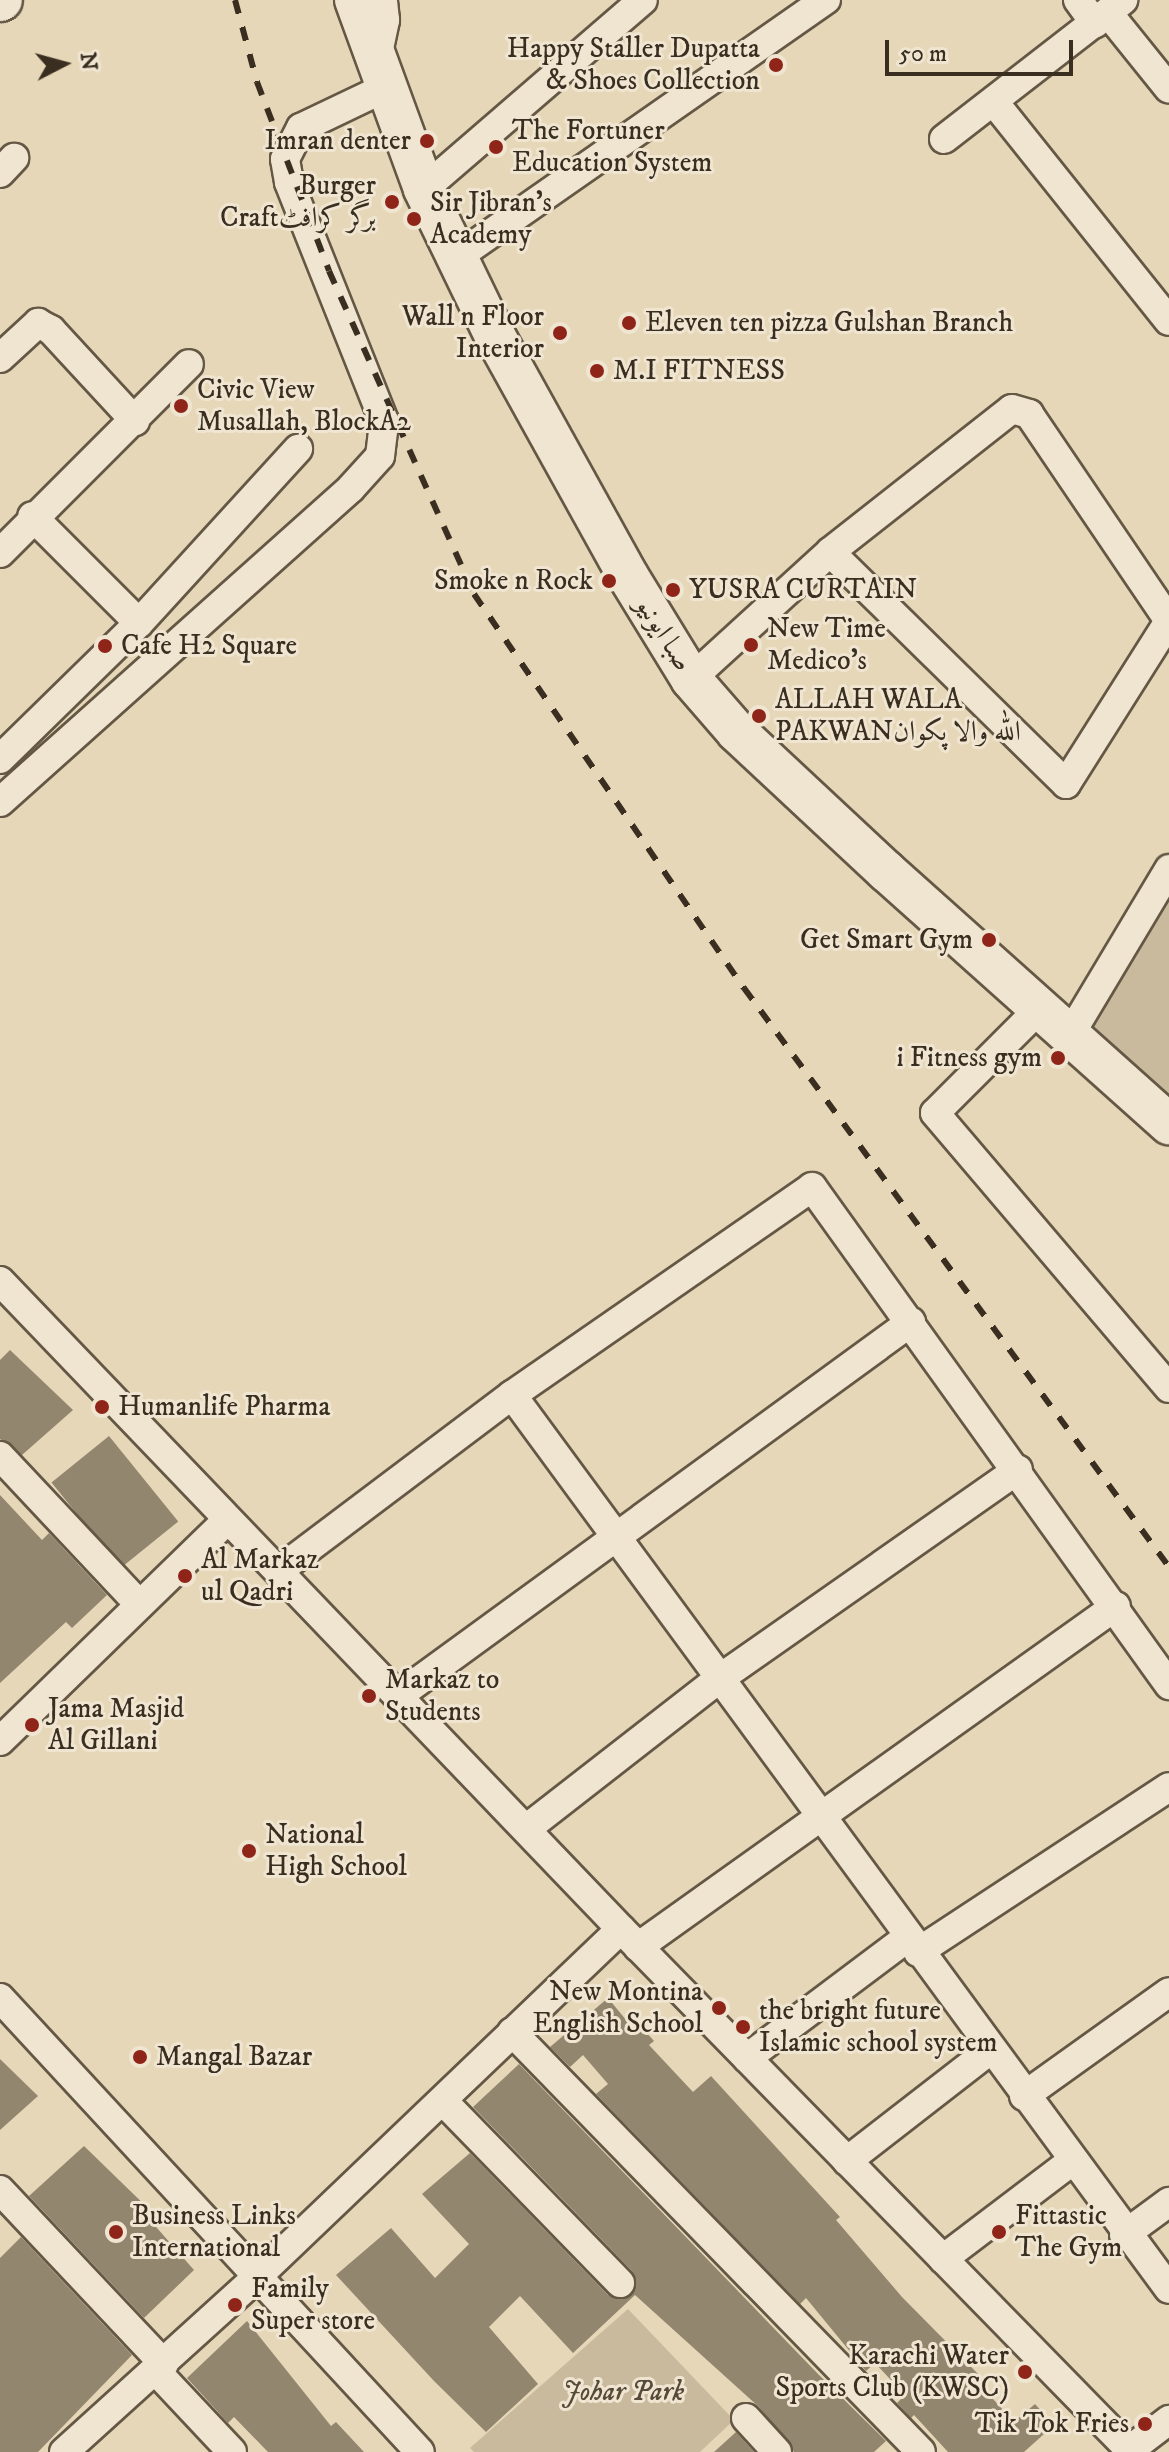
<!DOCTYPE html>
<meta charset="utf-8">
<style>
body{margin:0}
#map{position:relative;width:1169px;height:2452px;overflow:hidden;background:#e6d7b8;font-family:"IM FELL DW Pica",Amiri,serif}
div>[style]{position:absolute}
.green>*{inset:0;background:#c9ba9e}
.building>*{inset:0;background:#93866f;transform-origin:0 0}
.roads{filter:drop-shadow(2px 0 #645845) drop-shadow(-2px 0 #645845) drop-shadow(0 2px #645845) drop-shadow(0 -2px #645845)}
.street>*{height:28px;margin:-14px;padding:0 14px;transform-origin:14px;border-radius:14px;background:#efe5d1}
.secondary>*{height:40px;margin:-20px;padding:0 20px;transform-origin:20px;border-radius:20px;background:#efe5d1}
.rail>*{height:6px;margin-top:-3px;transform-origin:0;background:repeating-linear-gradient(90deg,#392e1f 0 14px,transparent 0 28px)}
.dots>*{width:22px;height:22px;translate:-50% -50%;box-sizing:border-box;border:4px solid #efe5d1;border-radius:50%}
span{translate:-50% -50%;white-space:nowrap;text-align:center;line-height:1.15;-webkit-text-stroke:6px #efe5d1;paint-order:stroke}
.poi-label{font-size:28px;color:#392e1f}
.right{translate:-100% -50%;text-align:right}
.left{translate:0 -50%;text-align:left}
.street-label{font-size:28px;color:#392e1f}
.park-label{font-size:28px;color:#564a38;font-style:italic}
.north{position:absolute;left:24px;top:24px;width:80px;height:80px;-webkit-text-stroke:6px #efe5d1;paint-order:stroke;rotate:84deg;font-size:22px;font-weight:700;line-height:32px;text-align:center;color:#392e1f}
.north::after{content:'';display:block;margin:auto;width:28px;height:36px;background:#392e1f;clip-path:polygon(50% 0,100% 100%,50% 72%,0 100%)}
.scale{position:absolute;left:885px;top:40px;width:188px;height:36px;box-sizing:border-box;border:4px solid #392e1f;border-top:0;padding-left:10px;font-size:24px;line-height:28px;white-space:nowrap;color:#392e1f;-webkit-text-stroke:6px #efe5d1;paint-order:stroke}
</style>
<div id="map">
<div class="green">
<div style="clip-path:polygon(1169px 873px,1169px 1132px,1078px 1039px)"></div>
<div style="clip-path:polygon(628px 2309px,734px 2420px,700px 2452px,474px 2452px,470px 2448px)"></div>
</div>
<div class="building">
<div style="clip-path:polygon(10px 1350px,73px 1410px,22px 1455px,0 1439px,0 1360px)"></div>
<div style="left:109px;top:1436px;width:110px;height:74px;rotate:51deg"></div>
<div style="clip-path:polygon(0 1495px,42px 1540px,49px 1533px,107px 1595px,72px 1628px,66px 1622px,0 1683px)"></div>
<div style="clip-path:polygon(608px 1998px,631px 2026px,637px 2022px,654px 2041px,649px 2045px,693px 2092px,711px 2076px,840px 2217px,836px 2220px,902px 2297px,987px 2383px,983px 2388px,1014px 2422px,1035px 2404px,1054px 2425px,1024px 2452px,948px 2452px,914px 2415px,911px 2418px,897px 2403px,905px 2395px,875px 2363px,866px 2371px,806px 2298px,800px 2304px,596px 2094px,608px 2084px,583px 2055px,570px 2067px,550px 2047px)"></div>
<div style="clip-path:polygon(0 2059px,38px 2096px,0 2130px)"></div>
<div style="clip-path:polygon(519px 2064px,819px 2375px,886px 2441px,874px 2452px,794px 2452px,759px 2407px,635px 2295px,573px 2353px,520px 2296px,489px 2327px,538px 2384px,486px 2432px,434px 2381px,336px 2275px,391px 2228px,435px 2278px,469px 2244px,422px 2194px,470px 2153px,608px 2295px,625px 2299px,636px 2287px,632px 2271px,473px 2107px)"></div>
<div style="clip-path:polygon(84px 2146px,155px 2215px,150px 2220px,194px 2270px,144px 2318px,29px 2196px)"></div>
<div style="clip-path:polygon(21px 2237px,132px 2355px,38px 2452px,0 2452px,0 2258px)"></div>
<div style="clip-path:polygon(247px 2321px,331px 2426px,336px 2422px,364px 2452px,268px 2452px,234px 2417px,228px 2423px,187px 2378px)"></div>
<div style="clip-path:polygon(736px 2432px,754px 2452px,714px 2452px)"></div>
</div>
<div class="roads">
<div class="street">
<div style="left:1078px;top:0;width:29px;rotate:54deg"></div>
<div style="left:1108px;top:13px;width:97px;rotate:51.2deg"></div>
<div style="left:377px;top:58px;width:39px;rotate:-78deg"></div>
<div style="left:385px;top:20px;width:20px;rotate:-96deg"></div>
<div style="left:994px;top:102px;width:280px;rotate:51.4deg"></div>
<div style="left:944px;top:139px;width:227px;rotate:-37.8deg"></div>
<div style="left:0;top:173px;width:21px;rotate:-47deg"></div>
<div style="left:424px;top:189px;width:289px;rotate:-40.8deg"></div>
<div style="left:457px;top:257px;width:450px;rotate:-34.9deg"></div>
<div style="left:0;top:358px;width:52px;rotate:-42.6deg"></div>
<div style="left:38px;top:323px;width:15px;rotate:28deg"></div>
<div style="left:51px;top:330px;width:124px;rotate:47.3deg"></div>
<div style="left:830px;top:552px;width:331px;rotate:44.5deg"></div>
<div style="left:1066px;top:784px;width:193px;rotate:-57.7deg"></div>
<div style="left:0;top:553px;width:267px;rotate:-45deg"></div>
<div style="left:139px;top:623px;width:236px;rotate:-47.6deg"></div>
<div style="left:691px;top:679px;width:188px;rotate:-42.4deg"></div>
<div style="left:830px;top:552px;width:231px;rotate:-38.2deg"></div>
<div style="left:1012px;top:409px;width:18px;rotate:16deg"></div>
<div style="left:1029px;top:414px;width:250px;rotate:55.9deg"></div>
<div style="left:0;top:759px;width:194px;rotate:-44.4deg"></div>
<div style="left:139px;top:623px;width:151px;rotate:-135deg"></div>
<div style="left:0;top:802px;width:471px;rotate:-41.8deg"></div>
<div style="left:351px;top:488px;width:43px;rotate:-47.8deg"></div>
<div style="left:380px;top:456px;width:35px;rotate:-83deg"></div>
<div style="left:384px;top:421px;width:257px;rotate:-111.7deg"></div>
<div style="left:289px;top:182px;width:23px;rotate:-100deg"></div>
<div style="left:285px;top:159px;width:35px;rotate:-63deg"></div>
<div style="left:301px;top:128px;width:93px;rotate:-25.5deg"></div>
<div style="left:1037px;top:1011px;width:144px;rotate:135deg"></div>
<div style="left:935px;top:1113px;width:361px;rotate:49.6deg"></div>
<div style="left:1071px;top:1033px;width:191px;rotate:-59.1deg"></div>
<div style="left:0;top:1281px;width:898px;rotate:46.22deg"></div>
<div style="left:621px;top:1929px;width:727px;rotate:45.67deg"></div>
<div style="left:512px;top:1395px;width:1109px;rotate:53.69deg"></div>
<div style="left:0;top:1456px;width:204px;rotate:46.8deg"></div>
<div style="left:281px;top:1569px;width:289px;rotate:-37deg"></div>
<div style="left:512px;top:1395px;width:365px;rotate:-34.7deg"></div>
<div style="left:812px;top:1187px;width:613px;rotate:54.36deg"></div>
<div style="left:398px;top:1696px;width:635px;rotate:-36.09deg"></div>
<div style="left:0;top:1741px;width:317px;rotate:-44.2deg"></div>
<div style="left:526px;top:1829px;width:244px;rotate:-37.9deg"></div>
<div style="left:719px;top:1679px;width:365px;rotate:-35deg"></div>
<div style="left:638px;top:1947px;width:587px;rotate:-35.5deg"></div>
<div style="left:918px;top:1952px;width:300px;rotate:-33.3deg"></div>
<div style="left:0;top:1998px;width:618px;rotate:47.23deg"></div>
<div style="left:512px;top:2032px;width:586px;rotate:45.76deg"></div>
<div style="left:747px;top:2058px;width:200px;rotate:-36.9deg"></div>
<div style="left:1024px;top:2096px;width:178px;rotate:-35.6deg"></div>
<div style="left:443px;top:2101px;width:254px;rotate:45.8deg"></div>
<div style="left:847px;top:2161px;width:181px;rotate:-37.8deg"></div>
<div style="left:0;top:2190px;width:239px;rotate:46.7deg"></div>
<div style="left:1124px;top:2235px;width:56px;rotate:-36.3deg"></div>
<div style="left:943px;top:2259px;width:161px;rotate:-37.2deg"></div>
<div style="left:156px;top:2371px;width:111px;rotate:46.8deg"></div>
<div style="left:746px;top:2418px;width:46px;rotate:47.6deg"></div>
<div style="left:64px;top:2452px;width:262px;rotate:-42.2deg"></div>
<div style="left:258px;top:2276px;width:502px;rotate:-43.71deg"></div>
<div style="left:1127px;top:2452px;width:53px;rotate:-37.3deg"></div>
</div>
<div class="secondary">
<div style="left:355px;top:0;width:201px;rotate:69.9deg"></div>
<div style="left:424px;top:189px;width:163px;rotate:64.2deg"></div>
<div style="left:495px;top:336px;width:274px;rotate:61deg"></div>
<div style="left:628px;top:576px;width:121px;rotate:58.5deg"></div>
<div style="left:691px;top:679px;width:70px;rotate:49deg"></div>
<div style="left:737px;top:732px;width:204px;rotate:43deg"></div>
<div style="left:886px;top:871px;width:380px;rotate:41.8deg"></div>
<div style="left:0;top:1px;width:2px;rotate:-27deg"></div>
</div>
</div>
<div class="rail">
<div style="left:235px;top:0;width:85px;rotate:75deg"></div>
<div style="left:257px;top:82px;width:202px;rotate:69.1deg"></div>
<div style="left:329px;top:271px;width:354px;rotate:65.8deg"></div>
<div style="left:474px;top:594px;width:478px;rotate:55.6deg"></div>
<div style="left:744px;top:988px;width:718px;rotate:53.72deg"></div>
</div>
<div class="dots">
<div style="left:776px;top:65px;background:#8f2418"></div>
<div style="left:427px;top:141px;background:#8f2418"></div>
<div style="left:496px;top:147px;background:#8f2418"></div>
<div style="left:392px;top:202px;background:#8f2418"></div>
<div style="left:414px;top:219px;background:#8f2418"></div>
<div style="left:629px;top:323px;background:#8f2418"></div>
<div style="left:560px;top:333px;background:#8f2418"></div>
<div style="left:597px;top:371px;background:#8f2418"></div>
<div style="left:181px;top:406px;background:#8f2418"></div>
<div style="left:609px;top:581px;background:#8f2418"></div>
<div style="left:673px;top:590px;background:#8f2418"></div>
<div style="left:751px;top:645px;background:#8f2418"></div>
<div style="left:105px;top:646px;background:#8f2418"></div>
<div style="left:759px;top:716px;background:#8f2418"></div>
<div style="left:989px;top:940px;background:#8f2418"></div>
<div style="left:1058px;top:1058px;background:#8f2418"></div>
<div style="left:102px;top:1407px;background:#8f2418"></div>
<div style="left:185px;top:1576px;background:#8f2418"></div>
<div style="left:369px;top:1696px;background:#8f2418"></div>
<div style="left:32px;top:1725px;background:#8f2418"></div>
<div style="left:249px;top:1851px;background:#8f2418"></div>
<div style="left:719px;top:2008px;background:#8f2418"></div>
<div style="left:743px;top:2027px;background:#8f2418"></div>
<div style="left:140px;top:2057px;background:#8f2418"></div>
<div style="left:116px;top:2232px;background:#8f2418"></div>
<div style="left:999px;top:2232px;background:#8f2418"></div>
<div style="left:235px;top:2305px;background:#8f2418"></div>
<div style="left:1025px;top:2372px;background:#8f2418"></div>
<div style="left:1145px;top:2424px;background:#8f2418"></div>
</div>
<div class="poi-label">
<span class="right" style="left:760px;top:65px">Happy Staller Dupatta<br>&amp; Shoes Collection</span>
<span class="left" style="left:512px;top:147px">The Fortuner<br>Education System</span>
<span class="right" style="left:411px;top:141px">Imran denter</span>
<span class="right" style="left:376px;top:202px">Burger<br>Craftبرگر کرافٹ</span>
<span class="left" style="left:430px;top:219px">Sir Jibran's<br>Academy</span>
<span class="right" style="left:544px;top:333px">Wall n Floor<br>Interior</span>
<span class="left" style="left:645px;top:323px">Eleven ten pizza Gulshan Branch</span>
<span class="left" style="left:613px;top:371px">M.I FITNESS</span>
<span class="left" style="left:197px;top:406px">Civic View<br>Musallah, BlockA2</span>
<span class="right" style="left:593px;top:581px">Smoke n Rock</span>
<span class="left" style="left:689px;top:590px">YUSRA CURTAIN</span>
<span class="left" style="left:767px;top:645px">New Time<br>Medico's</span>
<span class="left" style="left:121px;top:646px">Cafe H2 Square</span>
<span class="left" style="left:775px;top:716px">ALLAH WALA<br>PAKWANاللہ والا پکوان</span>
<span class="right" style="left:973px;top:940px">Get Smart Gym</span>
<span class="right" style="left:1042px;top:1058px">i Fitness gym</span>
<span class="left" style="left:118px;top:1407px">Humanlife Pharma</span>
<span class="left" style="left:201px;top:1576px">Al Markaz<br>ul Qadri</span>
<span class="left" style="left:385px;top:1696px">Markaz to<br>Students</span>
<span class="left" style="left:48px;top:1725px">Jama Masjid<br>Al Gillani</span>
<span class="left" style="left:265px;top:1851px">National<br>High School</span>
<span class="right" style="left:703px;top:2008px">New Montina<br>English School</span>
<span class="left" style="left:759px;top:2027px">the bright future<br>Islamic school system</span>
<span class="left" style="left:156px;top:2057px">Mangal Bazar</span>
<span class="left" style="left:132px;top:2232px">Business Links<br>International</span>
<span class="left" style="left:1015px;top:2232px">Fittastic<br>The Gym</span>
<span class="left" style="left:251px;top:2305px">Family<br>Super store</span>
<span class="right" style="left:1009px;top:2372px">Karachi Water<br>Sports Club (KWSC)</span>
<span class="right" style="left:1129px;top:2424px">Tik Tok Fries</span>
</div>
<div class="street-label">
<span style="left:664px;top:634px;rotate:58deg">صبا ایونیو</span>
</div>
<div class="park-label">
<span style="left:623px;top:2392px">Johar Park</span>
</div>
<div class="north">N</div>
<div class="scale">50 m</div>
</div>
